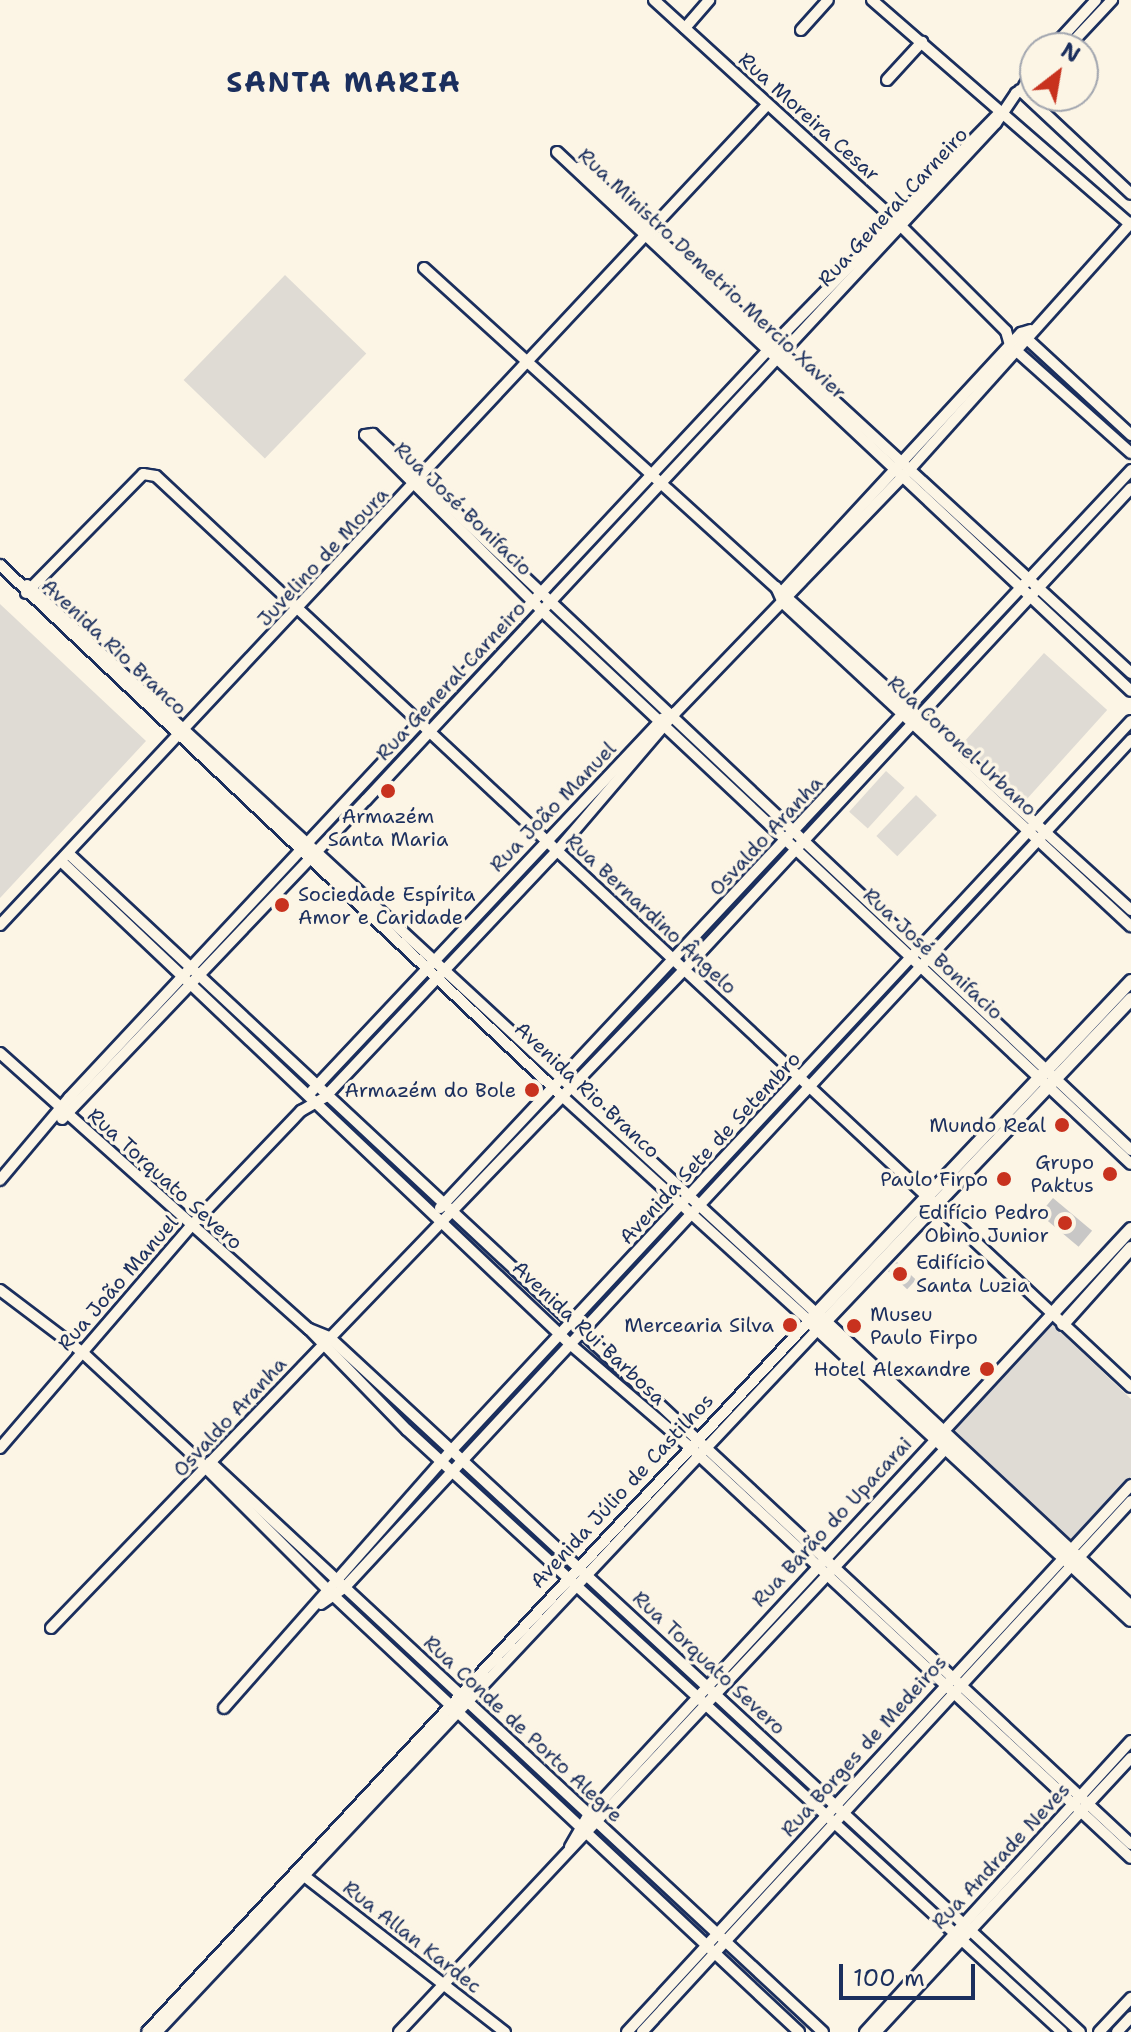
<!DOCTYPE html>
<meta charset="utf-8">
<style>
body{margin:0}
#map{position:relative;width:1131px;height:2032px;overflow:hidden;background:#fcf5e5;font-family:"Shantell Sans",sans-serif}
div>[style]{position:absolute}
.green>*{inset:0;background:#dfdbd4;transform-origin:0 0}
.building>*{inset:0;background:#c8c7c6;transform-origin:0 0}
.roads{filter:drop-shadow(2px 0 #1b2f5e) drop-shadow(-2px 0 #1b2f5e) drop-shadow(0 2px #1b2f5e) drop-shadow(0 -2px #1b2f5e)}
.minor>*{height:10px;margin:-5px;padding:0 5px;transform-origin:5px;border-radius:5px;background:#fcf5e5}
.tertiary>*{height:12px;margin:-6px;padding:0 6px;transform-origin:6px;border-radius:6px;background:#fcf5e5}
.dots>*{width:22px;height:22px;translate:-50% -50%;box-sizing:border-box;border:4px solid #fcf5e5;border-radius:50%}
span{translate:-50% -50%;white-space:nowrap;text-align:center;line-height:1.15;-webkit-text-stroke:7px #fcf5e5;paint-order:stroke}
.street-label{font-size:20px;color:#1b2f5e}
.poi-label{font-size:20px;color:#1b2f5e}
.left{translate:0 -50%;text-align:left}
.right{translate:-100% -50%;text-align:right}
.district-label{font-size:28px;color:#1b2f5e;font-weight:700;letter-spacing:2px}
.north{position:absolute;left:1019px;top:32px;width:80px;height:80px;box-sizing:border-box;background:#fcf5e5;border:2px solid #a2a6af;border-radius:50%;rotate:31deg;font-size:22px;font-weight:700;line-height:32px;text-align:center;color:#1b2f5e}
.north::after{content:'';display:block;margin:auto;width:28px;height:36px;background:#c8321e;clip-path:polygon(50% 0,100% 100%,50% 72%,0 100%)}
.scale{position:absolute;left:839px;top:1964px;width:136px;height:36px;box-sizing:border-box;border:4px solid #1b2f5e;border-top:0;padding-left:10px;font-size:24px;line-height:28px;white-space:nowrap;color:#1b2f5e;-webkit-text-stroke:6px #fcf5e5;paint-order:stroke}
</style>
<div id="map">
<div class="green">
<div style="left:285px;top:275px;width:113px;height:146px;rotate:44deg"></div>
<div style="clip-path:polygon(0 604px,146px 741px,0 898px)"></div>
<div style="left:1044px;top:653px;width:85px;height:122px;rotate:42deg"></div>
<div style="left:886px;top:771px;width:25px;height:55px;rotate:42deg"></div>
<div style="left:916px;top:795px;width:29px;height:57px;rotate:44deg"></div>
<div style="clip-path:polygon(1051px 1323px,1131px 1399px,1131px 1477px,1069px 1542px,951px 1432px)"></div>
</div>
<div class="building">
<div style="left:1053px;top:1198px;width:51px;height:21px;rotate:40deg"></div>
<div style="left:897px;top:1262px;width:26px;height:13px;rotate:43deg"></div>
</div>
<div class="roads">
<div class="minor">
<div style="left:654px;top:0;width:323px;rotate:42.4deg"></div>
<div style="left:893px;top:218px;width:160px;rotate:45deg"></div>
<div style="left:1006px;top:331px;width:15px;rotate:74deg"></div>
<div style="left:1010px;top:345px;width:162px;rotate:41.8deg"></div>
<div style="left:872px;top:0;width:343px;rotate:41deg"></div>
<div style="left:685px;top:28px;width:37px;rotate:-49deg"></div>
<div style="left:801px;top:30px;width:40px;rotate:-48deg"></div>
<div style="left:1052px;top:48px;width:65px;rotate:-47.5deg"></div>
<div style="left:1067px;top:48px;width:66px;rotate:-46.8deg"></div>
<div style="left:887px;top:80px;width:52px;rotate:-47.4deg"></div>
<div style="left:1024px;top:86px;width:22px;rotate:-60deg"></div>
<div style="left:1020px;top:90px;width:152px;rotate:43.1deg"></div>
<div style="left:557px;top:152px;width:787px;rotate:43.2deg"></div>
<div style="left:580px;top:167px;width:748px;rotate:42.56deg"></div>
<div style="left:424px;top:268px;width:955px;rotate:42.24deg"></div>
<div style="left:1026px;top:338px;width:143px;rotate:42.7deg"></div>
<div style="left:0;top:565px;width:773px;rotate:43.38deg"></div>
<div style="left:562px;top:1096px;width:334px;rotate:42.3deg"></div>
<div style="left:809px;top:1321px;width:971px;rotate:132.96deg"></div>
<div style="left:27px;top:585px;width:1074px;rotate:42.7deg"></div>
<div style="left:776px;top:587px;width:17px;rotate:66deg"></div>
<div style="left:783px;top:603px;width:475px;rotate:42.9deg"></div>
<div style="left:26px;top:593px;width:167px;rotate:-45.5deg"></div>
<div style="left:143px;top:474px;width:13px;rotate:9deg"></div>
<div style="left:156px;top:476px;width:1334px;rotate:43.06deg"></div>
<div style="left:781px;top:593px;width:354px;rotate:-47.3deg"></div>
<div style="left:1021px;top:333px;width:10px;rotate:-17deg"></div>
<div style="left:69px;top:854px;width:1452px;rotate:42.99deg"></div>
<div style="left:62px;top:862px;width:700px;rotate:43.5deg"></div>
<div style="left:570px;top:1344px;width:160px;rotate:40.7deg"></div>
<div style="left:691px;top:1448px;width:601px;rotate:42.98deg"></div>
<div style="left:0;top:925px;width:1123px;rotate:-46.91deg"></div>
<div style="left:0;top:1053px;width:414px;rotate:41.8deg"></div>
<div style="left:309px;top:1329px;width:141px;rotate:45.9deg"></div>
<div style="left:407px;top:1430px;width:890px;rotate:42.59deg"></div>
<div style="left:312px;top:1091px;width:512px;rotate:-46.74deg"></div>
<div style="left:62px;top:1119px;width:441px;rotate:-46.4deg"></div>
<div style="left:366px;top:800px;width:925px;rotate:-47.06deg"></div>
<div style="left:996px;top:123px;width:36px;rotate:-56deg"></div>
<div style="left:1016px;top:93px;width:22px;rotate:-30deg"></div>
<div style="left:1131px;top:1150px;width:1043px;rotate:-136.63deg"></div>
<div style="left:373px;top:434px;width:8px;rotate:173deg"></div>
<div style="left:365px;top:435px;width:248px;rotate:44.8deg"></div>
<div style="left:541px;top:610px;width:809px;rotate:43.2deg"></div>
<div style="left:0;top:1180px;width:107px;rotate:-49.9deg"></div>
<div style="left:69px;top:1098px;width:1024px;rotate:-46.94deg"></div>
<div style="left:768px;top:350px;width:328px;rotate:-45.7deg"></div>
<div style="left:440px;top:1208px;width:1011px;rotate:-46.88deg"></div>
<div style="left:0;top:1290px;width:103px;rotate:37.1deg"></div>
<div style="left:82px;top:1352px;width:154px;rotate:42.9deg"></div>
<div style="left:195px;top:1457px;width:198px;rotate:45deg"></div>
<div style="left:335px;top:1597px;width:636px;rotate:43.15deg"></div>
<div style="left:309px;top:1329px;width:22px;rotate:22deg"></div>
<div style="left:329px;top:1337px;width:1023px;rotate:42.78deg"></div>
<div style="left:0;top:1448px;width:291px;rotate:-49.3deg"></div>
<div style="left:190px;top:1227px;width:161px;rotate:-46.3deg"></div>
<div style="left:301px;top:1111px;width:28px;rotate:-30deg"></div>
<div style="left:325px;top:1097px;width:338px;rotate:-46.7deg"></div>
<div style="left:557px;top:851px;width:182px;rotate:-49.5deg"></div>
<div style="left:675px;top:713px;width:339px;rotate:-46.1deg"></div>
<div style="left:910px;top:469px;width:331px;rotate:-48.1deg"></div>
<div style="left:210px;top:1462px;width:837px;rotate:42.92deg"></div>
<div style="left:321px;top:1604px;width:29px;rotate:-35deg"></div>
<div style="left:345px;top:1587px;width:1156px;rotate:-47.14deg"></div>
<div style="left:51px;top:1628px;width:913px;rotate:-46.11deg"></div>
<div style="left:684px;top:970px;width:657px;rotate:-47.16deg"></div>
<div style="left:224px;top:1708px;width:341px;rotate:-48.6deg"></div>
<div style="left:450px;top:1452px;width:999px;rotate:-47.03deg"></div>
<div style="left:570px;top:1847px;width:36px;rotate:-60deg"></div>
<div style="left:588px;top:1816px;width:684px;rotate:-47.25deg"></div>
<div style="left:303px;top:1875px;width:256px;rotate:37.9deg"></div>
<div style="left:157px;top:2032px;width:965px;rotate:-46.76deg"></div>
<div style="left:399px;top:2032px;width:804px;rotate:-46.86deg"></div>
<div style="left:627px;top:2032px;width:744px;rotate:-47.34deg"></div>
<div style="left:642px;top:2032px;width:722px;rotate:-47.36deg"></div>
<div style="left:865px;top:2032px;width:394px;rotate:-47.6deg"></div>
<div style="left:876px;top:2032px;width:374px;rotate:-47.1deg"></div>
<div style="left:1099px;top:2032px;width:47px;rotate:-46.7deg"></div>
<div style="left:1117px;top:2032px;width:21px;rotate:-47deg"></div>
</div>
<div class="tertiary">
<div style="left:1131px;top:981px;width:468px;rotate:133.4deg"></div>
<div style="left:809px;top:1321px;width:439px;rotate:42.9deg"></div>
<div style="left:1052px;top:1314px;width:116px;rotate:-47.1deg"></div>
<div style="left:820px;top:1317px;width:425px;rotate:43deg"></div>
<div style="left:1063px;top:1324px;width:102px;rotate:-48.2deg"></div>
<div style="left:818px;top:1329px;width:455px;rotate:-46.5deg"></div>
</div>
</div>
<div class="dots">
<div style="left:388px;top:791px;background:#c8321e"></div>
<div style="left:282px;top:905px;background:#c8321e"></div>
<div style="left:532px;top:1090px;background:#c8321e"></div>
<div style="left:1062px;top:1125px;background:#c8321e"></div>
<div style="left:1110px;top:1174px;background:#c8321e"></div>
<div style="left:1004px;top:1179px;background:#c8321e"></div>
<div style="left:1065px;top:1223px;background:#c8321e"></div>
<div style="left:900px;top:1274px;background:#c8321e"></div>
<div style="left:790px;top:1325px;background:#c8321e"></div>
<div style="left:854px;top:1326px;background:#c8321e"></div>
<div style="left:987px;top:1369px;background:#c8321e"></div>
</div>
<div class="street-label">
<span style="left:809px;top:117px;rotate:42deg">Rua Moreira Cesar</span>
<span style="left:893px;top:207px;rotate:-47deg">Rua General Carneiro</span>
<span style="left:712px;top:274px;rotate:43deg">Rua Ministro Demetrio Mercio Xavier</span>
<span style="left:463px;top:509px;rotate:44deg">Rua José Bonifacio</span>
<span style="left:323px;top:557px;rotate:-47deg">Juvelino de Moura</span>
<span style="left:114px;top:647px;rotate:43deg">Avenida Rio Branco</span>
<span style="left:451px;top:681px;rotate:-47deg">Rua General Carneiro</span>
<span style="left:962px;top:746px;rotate:43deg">Rua Coronel Urbano</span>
<span style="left:553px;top:807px;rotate:-46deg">Rua João Manuel</span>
<span style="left:766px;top:836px;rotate:-47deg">Osvaldo Aranha</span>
<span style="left:651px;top:914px;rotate:43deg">Rua Bernardino Ângelo</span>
<span style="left:933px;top:954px;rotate:43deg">Rua José Bonifacio</span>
<span style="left:587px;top:1090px;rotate:43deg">Avenida Rio Branco</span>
<span style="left:710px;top:1148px;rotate:-47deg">Avenida Sete de Setembro</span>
<span style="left:165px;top:1179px;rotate:42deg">Rua Torquato Severo</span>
<span style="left:118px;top:1283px;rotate:-49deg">Rua João Manuel</span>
<span style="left:589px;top:1333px;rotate:43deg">Avenida Rui Barbosa</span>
<span style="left:230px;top:1417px;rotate:-47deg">Osvaldo Aranha</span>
<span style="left:622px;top:1491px;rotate:-47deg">Avenida Júlio de Castilhos</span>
<span style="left:832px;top:1522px;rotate:-47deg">Rua Barão do Upacarai</span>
<span style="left:709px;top:1663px;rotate:43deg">Rua Torquato Severo</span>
<span style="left:523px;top:1729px;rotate:43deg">Rua Conde de Porto Alegre</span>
<span style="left:864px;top:1746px;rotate:-48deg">Rua Borges de Medeiros</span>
<span style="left:1001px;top:1856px;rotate:-47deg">Rua Andrade Neves</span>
<span style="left:412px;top:1937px;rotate:38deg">Rua Allan Kardec</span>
</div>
<div class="poi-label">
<span style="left:388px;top:828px">Armazém<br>Santa Maria</span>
<span class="left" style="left:298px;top:906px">Sociedade Espírita<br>Amor e Caridade</span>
<span class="right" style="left:516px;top:1090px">Armazém do Bole</span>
<span class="right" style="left:1046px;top:1125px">Mundo Real</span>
<span class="right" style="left:1094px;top:1174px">Grupo<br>Paktus</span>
<span class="right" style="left:988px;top:1179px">Paulo Firpo</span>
<span class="right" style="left:1049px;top:1224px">Edifício Pedro<br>Obino Junior</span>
<span class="left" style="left:916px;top:1274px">Edifício<br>Santa Luzia</span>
<span class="left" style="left:870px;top:1326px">Museu<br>Paulo Firpo</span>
<span class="right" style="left:774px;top:1325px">Mercearia Silva</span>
<span class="right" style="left:971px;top:1369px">Hotel Alexandre</span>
</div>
<div class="district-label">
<span style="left:344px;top:82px">SANTA MARIA</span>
</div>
<div class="north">N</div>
<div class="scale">100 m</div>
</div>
